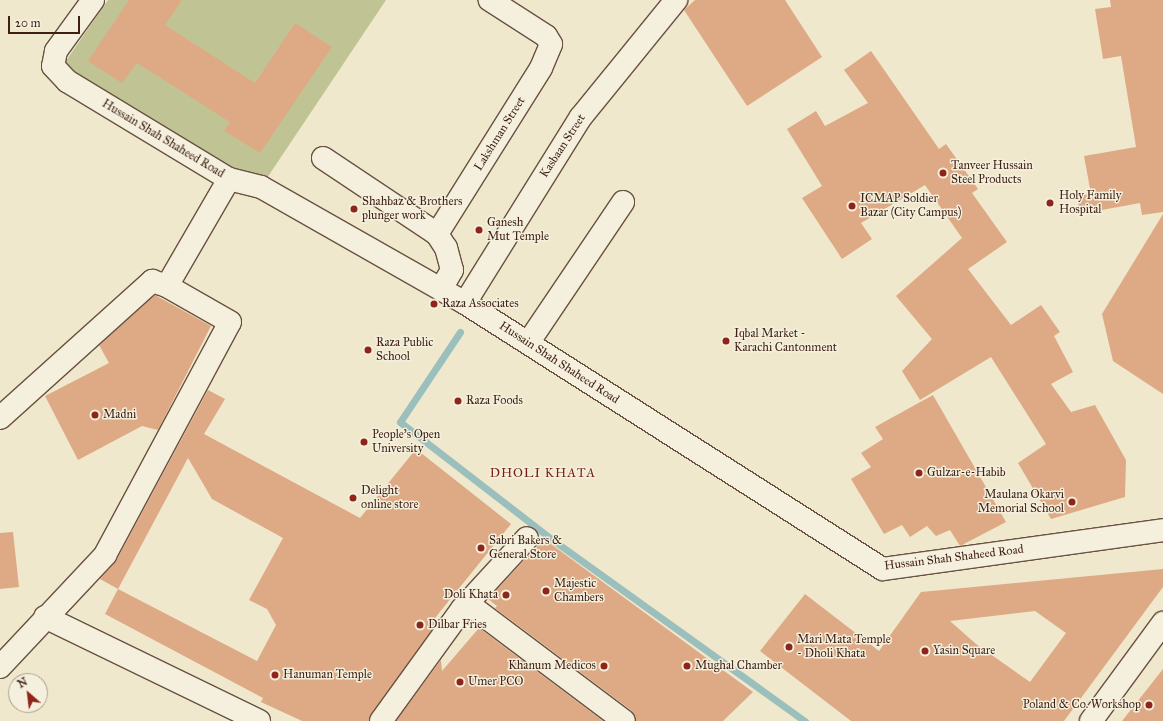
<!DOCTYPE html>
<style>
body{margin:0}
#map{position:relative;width:1163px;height:721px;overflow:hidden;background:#f0e8cc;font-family:"IM FELL Great Primer",serif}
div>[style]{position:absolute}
.green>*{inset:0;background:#c0c494}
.stream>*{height:7px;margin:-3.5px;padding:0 3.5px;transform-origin:3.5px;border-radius:3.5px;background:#9bbfbc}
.building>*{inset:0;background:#dea985}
.roads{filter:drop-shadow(1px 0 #6a5141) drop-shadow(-1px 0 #6a5141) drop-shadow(0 1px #6a5141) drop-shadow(0 -1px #6a5141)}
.street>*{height:22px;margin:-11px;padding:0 11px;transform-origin:11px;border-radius:11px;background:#f5f0de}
.dots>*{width:11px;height:11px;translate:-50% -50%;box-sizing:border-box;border:2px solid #f5f0de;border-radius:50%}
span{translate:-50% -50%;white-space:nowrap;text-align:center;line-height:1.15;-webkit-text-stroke:3px #f5f0de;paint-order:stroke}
.street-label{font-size:12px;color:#3e1f13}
.poi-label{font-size:12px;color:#3e1f13}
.left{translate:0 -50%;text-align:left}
.right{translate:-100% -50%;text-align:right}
.neighbourhood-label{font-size:13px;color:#7a1f14;letter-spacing:1px}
.north{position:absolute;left:8px;top:673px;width:40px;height:40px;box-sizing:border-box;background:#f5f0de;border:1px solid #ac9c8d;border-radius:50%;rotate:332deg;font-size:11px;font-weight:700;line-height:16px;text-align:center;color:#3e1f13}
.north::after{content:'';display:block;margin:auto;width:14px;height:18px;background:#8f2418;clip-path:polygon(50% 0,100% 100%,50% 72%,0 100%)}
.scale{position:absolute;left:8px;top:16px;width:72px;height:18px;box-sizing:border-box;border:2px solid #3e1f13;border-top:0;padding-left:5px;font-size:12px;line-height:14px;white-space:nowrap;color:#3e1f13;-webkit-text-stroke:3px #f5f0de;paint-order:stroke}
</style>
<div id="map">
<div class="green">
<div style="clip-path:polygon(108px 0,386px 0,261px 187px,82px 81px,63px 65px)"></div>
</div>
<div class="stream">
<div style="left:460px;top:332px;width:108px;rotate:123.7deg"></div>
<div style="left:400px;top:422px;width:190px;rotate:37.7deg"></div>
<div style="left:550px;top:538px;width:314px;rotate:35.7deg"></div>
</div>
<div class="building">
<div style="clip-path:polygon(129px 0,182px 0,165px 25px,255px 83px,295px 23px,332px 47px,260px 153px,224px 131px,230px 122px,137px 63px,122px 83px,88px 61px)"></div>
<div style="clip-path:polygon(695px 0,785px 0,822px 57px,747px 106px,684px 10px)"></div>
<div style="clip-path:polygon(1110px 0,1163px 0,1163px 212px,1142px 215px,1140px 203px,1080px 214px,1077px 196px,1091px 194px,1084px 156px,1136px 147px,1121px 56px,1103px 59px,1095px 9px,1111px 7px)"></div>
<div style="clip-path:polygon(871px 51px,939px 149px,946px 144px,978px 189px,972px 193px,1007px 242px,968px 269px,1011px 325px,1041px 305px,1060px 332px,1054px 336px,1073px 372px,1051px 384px,1071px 412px,1095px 405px,1126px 460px,1125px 497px,1051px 519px,1018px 463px,1046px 444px,991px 357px,920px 400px,902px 371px,932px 339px,896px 296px,962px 238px,925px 185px,861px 223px,872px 239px,842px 259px,802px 198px,822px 186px,787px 129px,816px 111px,825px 126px,868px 103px,844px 70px)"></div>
<div style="clip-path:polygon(1163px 214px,1163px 394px,1113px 361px,1102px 314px)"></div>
<div style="clip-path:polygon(155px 295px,211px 326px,158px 430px,142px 426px,78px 460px,45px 396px,109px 363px,99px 345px)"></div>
<div style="clip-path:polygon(evenodd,208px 390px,225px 399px,204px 434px,360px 518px,416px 449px,511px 524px,435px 618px,436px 624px,369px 721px,302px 721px,261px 702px,263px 698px,105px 614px,118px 589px,100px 579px,116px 561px,208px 390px,188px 458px,212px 499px,283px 538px,249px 600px,267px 609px,276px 625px,257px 661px,118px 589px,188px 458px)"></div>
<div style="clip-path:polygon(933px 395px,1006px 522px,960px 546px,950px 530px,936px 536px,927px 526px,910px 537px,902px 525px,884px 534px,851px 479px,871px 467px,861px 453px,883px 439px,875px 427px)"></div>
<div style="clip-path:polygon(13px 532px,19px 587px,0 589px,0 533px)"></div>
<div style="clip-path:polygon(544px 539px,611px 588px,753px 692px,723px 721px,636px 721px,632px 711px,495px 608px,497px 606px,488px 599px)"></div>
<div style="clip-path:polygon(evenodd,1163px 569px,1163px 587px,1064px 721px,851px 721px,760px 651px,805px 594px,879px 651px,921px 592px,1163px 569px,1035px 611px,1066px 633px,1030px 682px,976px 644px,950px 621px,1035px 611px)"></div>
<div style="clip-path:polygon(479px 628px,603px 721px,396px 721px,441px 660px,442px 671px)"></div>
<div style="clip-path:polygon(1163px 669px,1163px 721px,1122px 721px)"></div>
</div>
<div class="roads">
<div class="street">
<div style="left:93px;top:0;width:63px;rotate:126deg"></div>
<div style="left:56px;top:51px;width:15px;rotate:101deg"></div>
<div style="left:53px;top:66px;width:21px;rotate:47deg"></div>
<div style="left:67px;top:81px;width:189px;rotate:31.2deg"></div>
<div style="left:229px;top:179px;width:33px;rotate:14deg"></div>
<div style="left:261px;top:187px;width:235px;rotate:29.6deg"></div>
<div style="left:465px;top:303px;width:495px;rotate:32.5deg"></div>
<div style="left:883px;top:569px;width:283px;rotate:-7.9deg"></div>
<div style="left:323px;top:158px;width:137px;rotate:33.7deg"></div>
<div style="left:441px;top:289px;width:22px;rotate:-60deg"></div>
<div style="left:452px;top:270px;width:23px;rotate:-105deg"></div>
<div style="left:446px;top:248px;width:17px;rotate:-123deg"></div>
<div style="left:437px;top:234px;width:196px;rotate:-57.9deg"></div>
<div style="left:541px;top:68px;width:26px;rotate:-67deg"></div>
<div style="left:551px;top:44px;width:9px;rotate:-122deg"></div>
<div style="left:546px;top:36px;width:67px;rotate:-147.3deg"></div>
<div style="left:465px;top:303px;width:219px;rotate:-58.1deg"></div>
<div style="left:581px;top:117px;width:151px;rotate:-50.9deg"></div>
<div style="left:528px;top:343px;width:170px;rotate:-56deg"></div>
<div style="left:0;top:418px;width:205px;rotate:-42deg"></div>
<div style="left:152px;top:281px;width:16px;rotate:18deg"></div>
<div style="left:467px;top:603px;width:196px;rotate:36.9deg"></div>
<div style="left:45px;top:617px;width:238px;rotate:25.9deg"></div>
<div style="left:0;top:667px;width:154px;rotate:-46.8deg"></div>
<div style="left:105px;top:555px;width:264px;rotate:-61.8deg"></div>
<div style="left:230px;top:322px;width:73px;rotate:-150.3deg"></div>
<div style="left:167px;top:286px;width:124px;rotate:-59.9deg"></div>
<div style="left:381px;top:721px;width:138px;rotate:-54.1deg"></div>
<div style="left:462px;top:609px;width:96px;rotate:-47.5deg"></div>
<div style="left:1091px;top:721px;width:122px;rotate:-53.7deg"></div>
</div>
</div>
<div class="dots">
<div style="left:943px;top:173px;background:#8f2418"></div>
<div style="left:1050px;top:203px;background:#8f2418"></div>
<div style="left:852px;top:206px;background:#8f2418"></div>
<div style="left:354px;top:209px;background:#8f2418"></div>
<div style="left:479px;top:230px;background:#8f2418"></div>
<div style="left:434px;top:304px;background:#8f2418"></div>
<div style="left:726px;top:341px;background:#8f2418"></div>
<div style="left:368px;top:350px;background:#8f2418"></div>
<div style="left:458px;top:401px;background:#8f2418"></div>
<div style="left:95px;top:415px;background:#8f2418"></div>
<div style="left:364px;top:442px;background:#8f2418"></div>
<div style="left:919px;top:473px;background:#8f2418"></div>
<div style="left:353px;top:498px;background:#8f2418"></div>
<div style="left:1072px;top:502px;background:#8f2418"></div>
<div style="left:481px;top:548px;background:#8f2418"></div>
<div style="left:546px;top:591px;background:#8f2418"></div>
<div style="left:506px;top:595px;background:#8f2418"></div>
<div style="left:420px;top:625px;background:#8f2418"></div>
<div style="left:789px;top:647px;background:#8f2418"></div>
<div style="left:925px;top:651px;background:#8f2418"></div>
<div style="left:604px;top:666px;background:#8f2418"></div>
<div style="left:687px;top:666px;background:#8f2418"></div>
<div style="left:275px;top:675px;background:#8f2418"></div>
<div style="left:460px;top:682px;background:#8f2418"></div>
<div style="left:1149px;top:705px;background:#8f2418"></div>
</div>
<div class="street-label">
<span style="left:500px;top:134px;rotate:-58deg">Lakshman Street</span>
<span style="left:163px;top:139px;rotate:31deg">Hussain Shah Shaheed Road</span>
<span style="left:563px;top:146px;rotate:-57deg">Kasbaan Street</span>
<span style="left:559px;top:363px;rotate:33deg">Hussain Shah Shaheed Road</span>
<span style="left:954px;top:558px;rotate:-7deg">Hussain Shah Shaheed Road</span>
</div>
<div class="poi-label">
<span class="left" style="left:951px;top:173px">Tanveer Hussain<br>Steel Products</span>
<span class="left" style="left:1059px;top:203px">Holy Family<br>Hospital</span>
<span class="left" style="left:860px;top:206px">ICMAP Soldier<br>Bazar (City Campus)</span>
<span class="left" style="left:362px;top:209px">Shahbaz &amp; Brothers<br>plunger work</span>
<span class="left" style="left:487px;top:230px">Ganesh<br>Mut Temple</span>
<span class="left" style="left:442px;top:304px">Raza Associates</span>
<span class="left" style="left:734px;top:341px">Iqbal Market -<br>Karachi Cantonment</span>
<span class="left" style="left:376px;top:350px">Raza Public<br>School</span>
<span class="left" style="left:466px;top:401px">Raza Foods</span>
<span class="left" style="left:103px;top:415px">Madni</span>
<span class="left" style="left:372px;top:442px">People's Open<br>University</span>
<span class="left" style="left:927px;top:473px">Gulzar-e-Habib</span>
<span class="left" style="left:361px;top:498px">Delight<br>online store</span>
<span class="right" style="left:1064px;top:502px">Maulana Okarvi<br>Memorial School</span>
<span class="left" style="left:489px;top:548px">Sabri Bakers &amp;<br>General Store</span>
<span class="left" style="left:554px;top:591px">Majestic<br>Chambers</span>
<span class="right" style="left:498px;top:595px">Doli Khata</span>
<span class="left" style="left:428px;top:625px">Dilbar Fries</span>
<span class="left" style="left:797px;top:647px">Mari Mata Temple<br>- Dholi Khata</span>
<span class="left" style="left:933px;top:651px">Yasin Square</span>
<span class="right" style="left:596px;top:666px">Khanum Medicos</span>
<span class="left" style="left:695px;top:666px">Mughal Chamber</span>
<span class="left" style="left:283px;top:675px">Hanuman Temple</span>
<span class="left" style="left:468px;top:682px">Umer PCO</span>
<span class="right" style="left:1141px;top:705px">Poland &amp; Co. Workshop</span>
</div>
<div class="neighbourhood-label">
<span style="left:543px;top:473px">DHOLI KHATA</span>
</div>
<div class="north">N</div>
<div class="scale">20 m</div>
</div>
